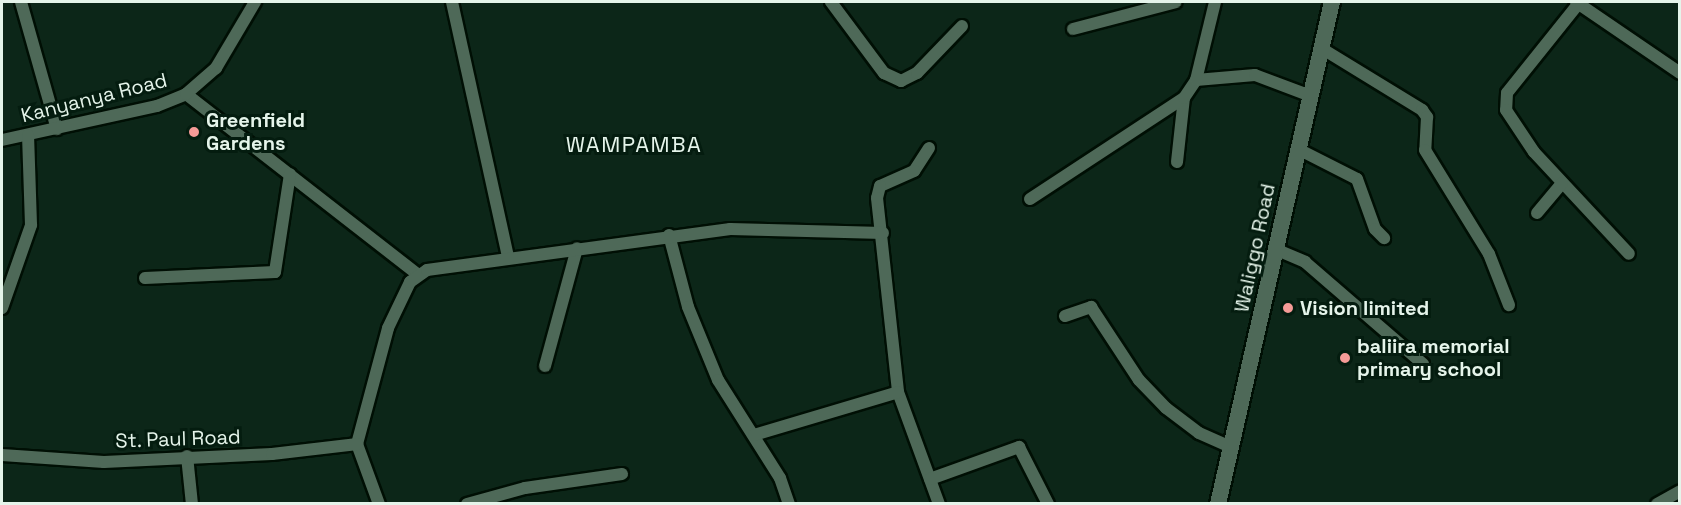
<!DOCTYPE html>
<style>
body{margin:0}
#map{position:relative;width:1681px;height:505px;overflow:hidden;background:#0c2618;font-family:"Space Grotesk",sans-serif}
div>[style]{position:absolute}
.roads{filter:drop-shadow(2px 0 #000f04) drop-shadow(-2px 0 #000f04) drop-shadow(0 2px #000f04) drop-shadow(0 -2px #000f04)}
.street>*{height:12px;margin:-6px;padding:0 6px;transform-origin:6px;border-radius:6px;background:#4e6958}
.secondary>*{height:16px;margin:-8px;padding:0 8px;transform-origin:8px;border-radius:8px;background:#4e6958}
.dots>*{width:16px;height:16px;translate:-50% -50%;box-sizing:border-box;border:3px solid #041c0f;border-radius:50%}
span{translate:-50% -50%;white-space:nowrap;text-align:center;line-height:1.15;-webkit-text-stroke:6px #041c0f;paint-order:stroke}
.street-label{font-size:20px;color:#e5f4ea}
.poi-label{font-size:20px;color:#e5f4ea;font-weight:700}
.left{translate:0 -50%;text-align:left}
.quarter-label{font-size:22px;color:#e5f4ea;letter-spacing:1.5px}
.frame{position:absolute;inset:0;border:3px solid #e5f4ea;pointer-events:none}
</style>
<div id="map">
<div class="roads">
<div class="street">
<div style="left:21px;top:2px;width:132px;rotate:74.2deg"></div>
<div style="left:452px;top:2px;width:260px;rotate:77.6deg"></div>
<div style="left:831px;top:2px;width:89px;rotate:53.3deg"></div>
<div style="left:884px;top:73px;width:19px;rotate:25deg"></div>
<div style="left:901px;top:81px;width:18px;rotate:-27deg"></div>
<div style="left:917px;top:73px;width:65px;rotate:-46.2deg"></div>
<div style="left:1576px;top:2px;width:126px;rotate:34.3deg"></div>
<div style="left:1579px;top:3px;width:115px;rotate:128.7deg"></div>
<div style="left:1507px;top:93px;width:17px;rotate:93deg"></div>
<div style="left:1506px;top:110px;width:50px;rotate:56.3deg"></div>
<div style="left:1534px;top:152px;width:139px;rotate:47deg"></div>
<div style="left:1073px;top:29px;width:106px;rotate:-14.7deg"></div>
<div style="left:1321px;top:48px;width:119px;rotate:31.5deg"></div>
<div style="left:1422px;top:110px;width:9px;rotate:54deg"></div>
<div style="left:1427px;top:117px;width:33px;rotate:93deg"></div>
<div style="left:1425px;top:150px;width:122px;rotate:58.4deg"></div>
<div style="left:1489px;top:254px;width:55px;rotate:68.6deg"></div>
<div style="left:1196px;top:80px;width:59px;rotate:-4.8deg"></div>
<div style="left:1255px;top:75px;width:60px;rotate:20.6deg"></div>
<div style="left:186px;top:94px;width:293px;rotate:37.9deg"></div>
<div style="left:2px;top:140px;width:159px;rotate:-12.4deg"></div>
<div style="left:157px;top:106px;width:31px;rotate:-22deg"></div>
<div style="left:186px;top:94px;width:40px;rotate:-41deg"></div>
<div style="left:216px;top:68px;width:77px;rotate:-59.4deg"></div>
<div style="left:929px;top:148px;width:27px;rotate:123deg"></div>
<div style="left:914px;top:171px;width:37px;rotate:156deg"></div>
<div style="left:880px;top:186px;width:12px;rotate:104deg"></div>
<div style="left:877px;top:198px;width:195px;rotate:83.8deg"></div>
<div style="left:898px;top:392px;width:119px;rotate:69.9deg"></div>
<div style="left:1298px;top:149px;width:66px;rotate:27deg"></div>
<div style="left:1357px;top:179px;width:53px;rotate:70.2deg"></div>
<div style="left:1375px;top:229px;width:13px;rotate:45deg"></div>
<div style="left:1177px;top:162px;width:64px;rotate:-83.8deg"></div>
<div style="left:1030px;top:199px;width:184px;rotate:-33.3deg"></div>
<div style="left:1184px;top:98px;width:22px;rotate:-56deg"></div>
<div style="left:1196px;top:80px;width:80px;rotate:-76.3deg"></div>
<div style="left:1537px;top:213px;width:39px;rotate:-50deg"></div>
<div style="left:669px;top:235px;width:74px;rotate:75.2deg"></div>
<div style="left:688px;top:307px;width:79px;rotate:67.7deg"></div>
<div style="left:718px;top:380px;width:116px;rotate:57.7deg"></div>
<div style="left:780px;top:478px;width:28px;rotate:71deg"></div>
<div style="left:1275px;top:249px;width:33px;rotate:23deg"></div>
<div style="left:1305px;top:262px;width:156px;rotate:40.8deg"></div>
<div style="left:145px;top:278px;width:130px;rotate:-2.6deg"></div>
<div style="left:275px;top:272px;width:99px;rotate:-81.3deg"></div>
<div style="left:2px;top:308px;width:88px;rotate:-70.7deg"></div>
<div style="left:31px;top:225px;width:90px;rotate:-91.9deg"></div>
<div style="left:1065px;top:316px;width:28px;rotate:-19deg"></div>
<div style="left:1091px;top:307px;width:87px;rotate:56.7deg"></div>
<div style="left:1139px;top:380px;width:39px;rotate:46deg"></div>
<div style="left:1166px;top:408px;width:41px;rotate:37.1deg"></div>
<div style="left:1199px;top:433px;width:34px;rotate:24deg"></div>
<div style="left:545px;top:366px;width:122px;rotate:-74.8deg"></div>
<div style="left:754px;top:435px;width:150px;rotate:-16.6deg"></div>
<div style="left:357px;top:444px;width:120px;rotate:-75deg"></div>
<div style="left:388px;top:328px;width:51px;rotate:-64.4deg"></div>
<div style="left:410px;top:282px;width:21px;rotate:-35deg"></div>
<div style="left:427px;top:270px;width:306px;rotate:-7.7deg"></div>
<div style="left:730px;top:229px;width:153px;rotate:1.5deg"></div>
<div style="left:357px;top:444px;width:64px;rotate:69.9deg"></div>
<div style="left:2px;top:455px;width:102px;rotate:3.9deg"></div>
<div style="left:104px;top:462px;width:168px;rotate:-2.7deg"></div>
<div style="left:272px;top:454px;width:86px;rotate:-6.7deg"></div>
<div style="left:187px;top:456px;width:48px;rotate:84.1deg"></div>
<div style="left:930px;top:479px;width:95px;rotate:-19.8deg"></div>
<div style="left:1019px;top:447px;width:64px;rotate:63deg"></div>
<div style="left:467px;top:504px;width:60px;rotate:-15.4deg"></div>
<div style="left:525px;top:488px;width:98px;rotate:-8.2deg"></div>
<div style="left:1657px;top:504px;width:26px;rotate:-29deg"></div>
</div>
<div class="secondary">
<div style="left:1218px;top:504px;width:515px;rotate:-77.21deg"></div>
</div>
</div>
<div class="dots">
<div style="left:194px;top:132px;background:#f59b97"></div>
<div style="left:1288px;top:308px;background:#f59b97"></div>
<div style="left:1345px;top:358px;background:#f59b97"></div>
</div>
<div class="street-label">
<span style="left:94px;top:98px;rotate:-14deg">Kanyanya Road</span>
<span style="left:1255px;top:248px;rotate:-78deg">Waliggo Road</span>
<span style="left:178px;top:439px;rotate:-2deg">St. Paul Road</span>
</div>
<div class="poi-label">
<span class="left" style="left:206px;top:132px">Greenfield<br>Gardens</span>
<span class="left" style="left:1300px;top:308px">Vision limited</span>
<span class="left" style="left:1357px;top:358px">baliira memorial<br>primary school</span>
</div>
<div class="quarter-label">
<span style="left:634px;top:145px">WAMPAMBA</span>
</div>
<div class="frame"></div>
</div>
